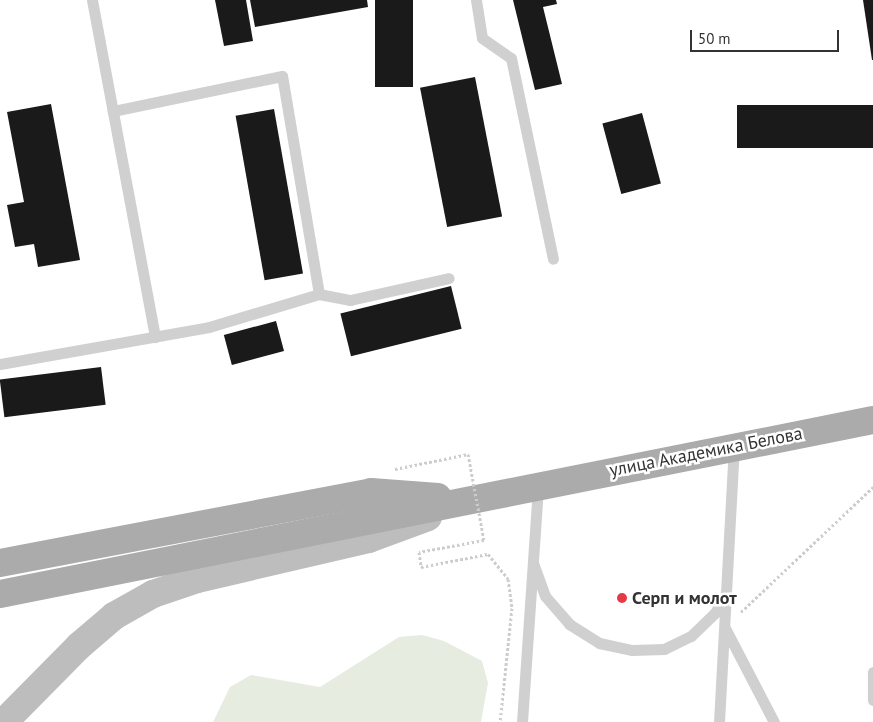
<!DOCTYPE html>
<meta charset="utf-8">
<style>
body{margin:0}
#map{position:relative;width:873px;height:722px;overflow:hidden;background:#fff;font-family:"PT Sans",sans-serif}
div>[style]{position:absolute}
.green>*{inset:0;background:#e6ecdf}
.building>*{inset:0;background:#1a1a1a;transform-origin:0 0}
.path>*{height:3px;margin-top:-1.5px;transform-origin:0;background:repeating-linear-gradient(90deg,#cdcdcd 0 2.5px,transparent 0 5px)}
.lane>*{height:11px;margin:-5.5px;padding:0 5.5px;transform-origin:5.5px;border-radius:5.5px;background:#d0d0d0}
.secondary>*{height:28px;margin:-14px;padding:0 14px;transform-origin:14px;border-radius:14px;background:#bdbdbd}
.primary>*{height:28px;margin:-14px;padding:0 14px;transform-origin:14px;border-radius:14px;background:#ababab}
.path-bridge>*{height:3px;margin-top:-1.5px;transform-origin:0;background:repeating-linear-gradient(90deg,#cdcdcd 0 2.5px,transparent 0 5px)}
.dots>*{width:14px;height:14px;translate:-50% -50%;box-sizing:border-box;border:2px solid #fff;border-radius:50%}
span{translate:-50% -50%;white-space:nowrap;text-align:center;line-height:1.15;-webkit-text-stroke:5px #fff;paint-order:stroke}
.street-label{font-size:18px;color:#333}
.poi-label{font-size:18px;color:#333;font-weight:700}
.left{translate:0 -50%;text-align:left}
.scale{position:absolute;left:690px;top:30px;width:149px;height:22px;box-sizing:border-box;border:2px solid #333;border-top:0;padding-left:6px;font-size:15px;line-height:18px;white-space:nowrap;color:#333;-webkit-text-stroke:4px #fff;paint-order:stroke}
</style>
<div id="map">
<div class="green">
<div style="clip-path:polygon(422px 635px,444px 641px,482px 661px,488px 683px,481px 722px,213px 722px,230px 687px,251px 675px,320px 687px,399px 637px)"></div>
</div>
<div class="building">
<div style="clip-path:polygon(215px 0,246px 0,253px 41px,224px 46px)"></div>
<div style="clip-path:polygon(250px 0,367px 0,368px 7px,255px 27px)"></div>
<div style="left:375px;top:0;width:38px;height:87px"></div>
<div style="clip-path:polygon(513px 0,556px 0,557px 4px,543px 7px,562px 84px,535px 90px)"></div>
<div style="clip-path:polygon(863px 0,873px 0,873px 60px,872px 60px)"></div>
<div style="left:475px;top:77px;width:142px;height:56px;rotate:79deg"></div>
<div style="clip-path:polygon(51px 104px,80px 260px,38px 267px,34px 244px,15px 247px,7px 205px,24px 202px,7px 112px)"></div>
<div style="left:873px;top:105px;width:43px;height:136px;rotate:90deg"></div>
<div style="left:274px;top:109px;width:167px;height:39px;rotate:80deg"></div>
<div style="left:642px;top:113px;width:73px;height:41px;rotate:75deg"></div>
<div style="left:451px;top:286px;width:44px;height:114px;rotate:76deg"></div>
<div style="left:276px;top:321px;width:31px;height:54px;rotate:75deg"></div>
<div style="left:101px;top:367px;width:38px;height:102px;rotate:83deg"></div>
</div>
<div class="path">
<div style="left:395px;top:469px;width:75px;rotate:-11.6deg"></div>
<div style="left:484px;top:540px;width:66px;rotate:169.5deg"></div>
<div style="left:419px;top:552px;width:15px;rotate:82deg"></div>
<div style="left:421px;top:567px;width:68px;rotate:-11deg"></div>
<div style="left:488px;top:554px;width:32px;rotate:51deg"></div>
<div style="left:508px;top:579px;width:29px;rotate:82deg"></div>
<div style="left:512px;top:608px;width:115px;rotate:96deg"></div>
<div style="left:741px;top:612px;width:182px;rotate:-43.4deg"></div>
</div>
<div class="lane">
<div style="left:92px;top:0;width:343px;rotate:79.4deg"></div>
<div style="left:476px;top:0;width:38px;rotate:81deg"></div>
<div style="left:482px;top:38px;width:35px;rotate:35deg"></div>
<div style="left:511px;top:58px;width:205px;rotate:78.2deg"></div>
<div style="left:319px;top:294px;width:32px;rotate:11deg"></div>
<div style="left:350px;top:300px;width:101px;rotate:-12.5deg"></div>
<div style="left:0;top:364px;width:212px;rotate:-10deg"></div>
<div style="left:209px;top:327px;width:115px;rotate:-16.7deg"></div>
<div style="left:319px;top:294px;width:221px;rotate:-99.6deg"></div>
<div style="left:282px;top:76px;width:173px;rotate:168.3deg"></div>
<div style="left:533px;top:563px;width:35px;rotate:70deg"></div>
<div style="left:545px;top:596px;width:37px;rotate:49deg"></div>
<div style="left:569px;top:624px;width:36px;rotate:32deg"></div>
<div style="left:599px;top:643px;width:34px;rotate:12deg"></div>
<div style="left:632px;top:650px;width:32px;rotate:-2deg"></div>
<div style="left:664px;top:649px;width:30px;rotate:-26deg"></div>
<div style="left:691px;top:636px;width:33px;rotate:-44deg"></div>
<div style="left:715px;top:613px;width:21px;rotate:-62deg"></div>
<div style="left:725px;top:628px;width:106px;rotate:62.5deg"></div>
<div style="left:873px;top:672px;width:28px;rotate:90deg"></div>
<div style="left:522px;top:722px;width:237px;rotate:-86.1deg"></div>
<div style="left:719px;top:722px;width:274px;rotate:-86.9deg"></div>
</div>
<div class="secondary">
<div style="left:4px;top:722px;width:107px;rotate:-45.4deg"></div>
<div style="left:79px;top:646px;width:46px;rotate:-40.6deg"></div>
<div style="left:114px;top:616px;width:45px;rotate:-29.4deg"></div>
<div style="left:153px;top:594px;width:46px;rotate:-18.8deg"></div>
<div style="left:197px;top:579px;width:177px;rotate:-13.1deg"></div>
<div style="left:369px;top:539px;width:63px;rotate:-20.4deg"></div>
</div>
<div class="primary">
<div style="left:0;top:563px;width:378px;rotate:-10.8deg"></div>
<div style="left:371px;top:492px;width:67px;rotate:4.3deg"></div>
<div style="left:0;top:594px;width:890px;rotate:-11.27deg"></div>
</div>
<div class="path-bridge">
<div style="left:468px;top:454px;width:87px;rotate:79.5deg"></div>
</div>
<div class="dots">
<div style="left:622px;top:598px;background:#e63946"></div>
</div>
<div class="street-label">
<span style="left:706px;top:452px;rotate:-11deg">улица Академика Белова</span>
</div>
<div class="poi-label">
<span class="left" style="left:632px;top:598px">Серп и молот</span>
</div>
<div class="scale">50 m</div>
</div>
